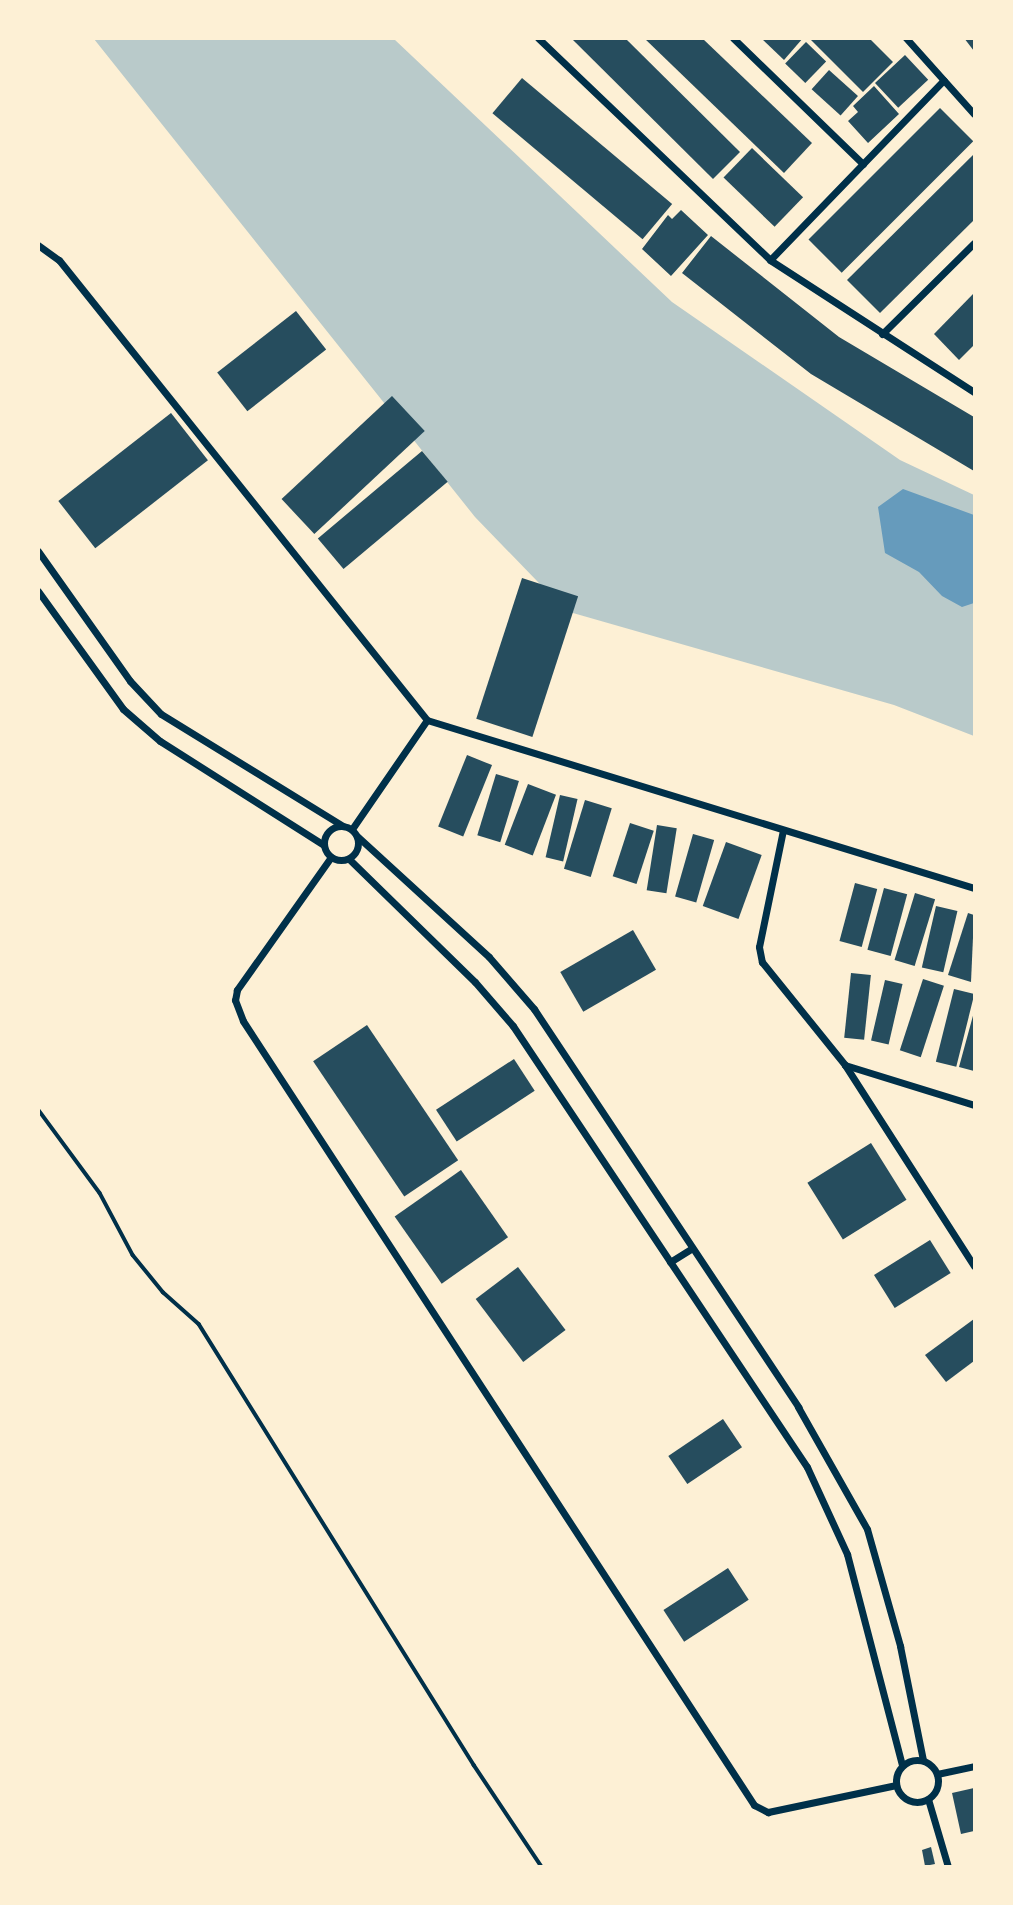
<!DOCTYPE html>
<style>
body{margin:0}
#map{position:relative;width:1013px;height:1905px;overflow:hidden;background:#fdf0d5;font-family:Quicksand,sans-serif}
div>[style]{position:absolute}
.green>*{inset:0;background:#b9caca}
.water>*{inset:0;background:#669bbc}
.building>*{inset:0;background:#264d5e;transform-origin:0 0}
.path>*{height:3.5px;margin:-1.75px;padding:0 1.75px;transform-origin:1.75px;border-radius:1.75px;background:#003049}
.minor>*{height:7px;margin:-3.5px;padding:0 3.5px;transform-origin:3.5px;border-radius:3.5px;background:#003049}
.minor>.ring{margin:-3.5px;padding:0;box-sizing:content-box;background:none;border:7px solid #003049;border-radius:50%}
span{translate:-50% -50%;white-space:nowrap;text-align:center;line-height:1.15;-webkit-text-stroke:5px #fdf0d5;paint-order:stroke}
.frame{position:absolute;inset:0;border:40px solid #fdf0d5;pointer-events:none}
</style>
<div id="map">
<div class="green">
<div style="clip-path:polygon(94px 39px,394px 39px,672px 302px,900px 460px,974px 495px,974px 736px,894px 705px,566px 611px,475px 517px)"></div>
</div>
<div class="water">
<div style="clip-path:polygon(903px 489px,974px 515px,974px 603px,962px 607px,942px 596px,919px 572px,885px 553px,878px 507px)"></div>
</div>
<div class="building">
<div style="clip-path:polygon(571px 38px,625px 38px,740px 152px,713px 179px)"></div>
<div style="clip-path:polygon(644px 38px,702px 38px,812px 143px,784px 173px)"></div>
<div style="clip-path:polygon(761px 38px,803px 38px,784px 60px)"></div>
<div style="clip-path:polygon(809px 38px,869px 38px,893px 62px,863px 92px)"></div>
<div style="clip-path:polygon(964px 38px,974px 38px,974px 51px)"></div>
<div style="left:806px;top:42px;width:28px;height:30px;rotate:44deg"></div>
<div style="left:905px;top:55px;width:34px;height:41px;rotate:47deg"></div>
<div style="left:829px;top:70px;width:39px;height:26px;rotate:42deg"></div>
<div style="left:522px;top:78px;width:196px;height:46px;rotate:40deg"></div>
<div style="clip-path:polygon(874px 86px,899px 114px,868px 143px,848px 121px,858px 112px,853px 106px)"></div>
<div style="left:940px;top:108px;width:47px;height:186px;rotate:45deg"></div>
<div style="left:752px;top:148px;width:71px;height:41px;rotate:44deg"></div>
<div style="clip-path:polygon(974px 154px,974px 220px,880px 313px,847px 280px)"></div>
<div style="clip-path:polygon(681px 210px,708px 235px,671px 276px,642px 249px,668px 215px,672px 219px)"></div>
<div style="clip-path:polygon(711px 236px,839px 337px,974px 417px,974px 471px,811px 374px,682px 273px)"></div>
<div style="clip-path:polygon(974px 293px,974px 345px,959px 360px,934px 334px)"></div>
<div style="left:296px;top:311px;width:49px;height:100px;rotate:52deg"></div>
<div style="left:392px;top:396px;width:48px;height:151px;rotate:47deg"></div>
<div style="left:171px;top:413px;width:60px;height:143px;rotate:52deg"></div>
<div style="left:422px;top:451px;width:40px;height:136px;rotate:50deg"></div>
<div style="left:522px;top:578px;width:59px;height:148px;rotate:18deg"></div>
<div style="left:467px;top:755px;width:27px;height:77px;rotate:22deg"></div>
<div style="left:496px;top:774px;width:24px;height:64px;rotate:17deg"></div>
<div style="left:528px;top:784px;width:30px;height:65px;rotate:21deg"></div>
<div style="left:560px;top:795px;width:18px;height:64px;rotate:13deg"></div>
<div style="left:585px;top:800px;width:28px;height:72px;rotate:17deg"></div>
<div style="left:630px;top:823px;width:25px;height:56px;rotate:18deg"></div>
<div style="left:657px;top:825px;width:20px;height:66px;rotate:9deg"></div>
<div style="left:693px;top:834px;width:22px;height:65px;rotate:16deg"></div>
<div style="left:726px;top:842px;width:38px;height:68px;rotate:20deg"></div>
<div style="left:855px;top:883px;width:23px;height:60px;rotate:15deg"></div>
<div style="left:884px;top:888px;width:24px;height:64px;rotate:15deg"></div>
<div style="left:915px;top:893px;width:21px;height:70px;rotate:17deg"></div>
<div style="left:936px;top:906px;width:22px;height:63px;rotate:13deg"></div>
<div style="clip-path:polygon(968px 913px,974px 915px,971px 982px,948px 975px)"></div>
<div style="left:633px;top:930px;width:46px;height:84px;rotate:60deg"></div>
<div style="left:851px;top:973px;width:20px;height:65px;rotate:6deg"></div>
<div style="left:923px;top:979px;width:22px;height:75px;rotate:18deg"></div>
<div style="left:885px;top:980px;width:18px;height:62px;rotate:13deg"></div>
<div style="left:954px;top:989px;width:21px;height:75px;rotate:14deg"></div>
<div style="clip-path:polygon(974px 1012px,974px 1071px,959px 1067px)"></div>
<div style="left:367px;top:1025px;width:163px;height:65px;rotate:56deg"></div>
<div style="left:514px;top:1059px;width:38px;height:93px;rotate:57deg"></div>
<div style="left:871px;top:1143px;width:67px;height:75px;rotate:58deg"></div>
<div style="left:461px;top:1170px;width:82px;height:81px;rotate:55deg"></div>
<div style="left:930px;top:1240px;width:39px;height:66px;rotate:58deg"></div>
<div style="left:518px;top:1267px;width:79px;height:53px;rotate:53deg"></div>
<div style="clip-path:polygon(974px 1319px,974px 1361px,946px 1382px,925px 1355px)"></div>
<div style="left:723px;top:1419px;width:34px;height:66px;rotate:56deg"></div>
<div style="left:728px;top:1568px;width:38px;height:77px;rotate:57deg"></div>
<div style="clip-path:polygon(974px 1788px,974px 1831px,961px 1834px,952px 1793px)"></div>
<div style="clip-path:polygon(931px 1847px,935px 1864px,925px 1866px,922px 1850px)"></div>
</div>
<div class="path">
<div style="left:38px;top:1109px;width:104px;rotate:53.6deg"></div>
<div style="left:100px;top:1193px;width:70px;rotate:62deg"></div>
<div style="left:133px;top:1255px;width:48px;rotate:51deg"></div>
<div style="left:163px;top:1292px;width:48px;rotate:41.6deg"></div>
<div style="left:199px;top:1324px;width:520px;rotate:58.05deg"></div>
<div style="left:474px;top:1765px;width:123px;rotate:56.3deg"></div>
</div>
<div class="minor">
<div style="left:538px;top:38px;width:321px;rotate:43.7deg"></div>
<div style="left:770px;top:260px;width:243px;rotate:32.9deg"></div>
<div style="left:733px;top:38px;width:181px;rotate:44.1deg"></div>
<div style="left:906px;top:38px;width:102px;rotate:48.2deg"></div>
<div style="left:38px;top:245px;width:26px;rotate:36deg"></div>
<div style="left:59px;top:260px;width:589px;rotate:51.34deg"></div>
<div style="left:427px;top:720px;width:572px;rotate:17.07deg"></div>
<div style="left:770px;top:260px;width:250px;rotate:-46deg"></div>
<div style="left:882px;top:334px;width:129px;rotate:-44.7deg"></div>
<div style="left:38px;top:551px;width:159px;rotate:54.7deg"></div>
<div style="left:130px;top:681px;width:45px;rotate:46.8deg"></div>
<div style="left:161px;top:714px;width:214px;rotate:31.6deg"></div>
<div style="left:38px;top:591px;width:145px;rotate:54.2deg"></div>
<div style="left:123px;top:709px;width:49px;rotate:40.9deg"></div>
<div style="left:160px;top:741px;width:194px;rotate:32.4deg"></div>
<div class="ring" style="left:324px;top:826px;width:27px;height:27px"></div>
<div style="left:352px;top:829px;width:132px;rotate:-55.5deg"></div>
<div style="left:783px;top:830px;width:119px;rotate:101.6deg"></div>
<div style="left:759px;top:947px;width:15px;rotate:79deg"></div>
<div style="left:762px;top:962px;width:132px;rotate:51.1deg"></div>
<div style="left:845px;top:1065px;width:239px;rotate:57.3deg"></div>
<div style="left:357px;top:836px;width:179px;rotate:42.5deg"></div>
<div style="left:489px;top:957px;width:69px;rotate:49.1deg"></div>
<div style="left:534px;top:1009px;width:478px;rotate:56.4deg"></div>
<div style="left:798px;top:1407px;width:140px;rotate:60.5deg"></div>
<div style="left:867px;top:1529px;width:122px;rotate:74.2deg"></div>
<div style="left:900px;top:1646px;width:116px;rotate:78.6deg"></div>
<div style="left:331px;top:857px;width:163px;rotate:125.3deg"></div>
<div style="left:237px;top:990px;width:10px;rotate:101deg"></div>
<div style="left:235px;top:1000px;width:22px;rotate:69deg"></div>
<div style="left:243px;top:1021px;width:936px;rotate:56.9deg"></div>
<div style="left:754px;top:1805px;width:16px;rotate:27deg"></div>
<div style="left:768px;top:1812px;width:131px;rotate:-11.9deg"></div>
<div style="left:349px;top:859px;width:176px;rotate:44.3deg"></div>
<div style="left:475px;top:982px;width:58px;rotate:49.2deg"></div>
<div style="left:513px;top:1026px;width:530px;rotate:56.31deg"></div>
<div style="left:807px;top:1467px;width:96px;rotate:65.3deg"></div>
<div style="left:847px;top:1554px;width:218px;rotate:75.4deg"></div>
<div style="left:845px;top:1065px;width:135px;rotate:17.2deg"></div>
<div style="left:670px;top:1262px;width:26px;rotate:-32deg"></div>
<div class="ring" style="left:896px;top:1760px;width:35px;height:35px"></div>
<div style="left:937px;top:1774px;width:38px;rotate:-12deg"></div>
<div style="left:928px;top:1799px;width:71px;rotate:73.6deg"></div>
</div>
<div class="frame"></div>
</div>
